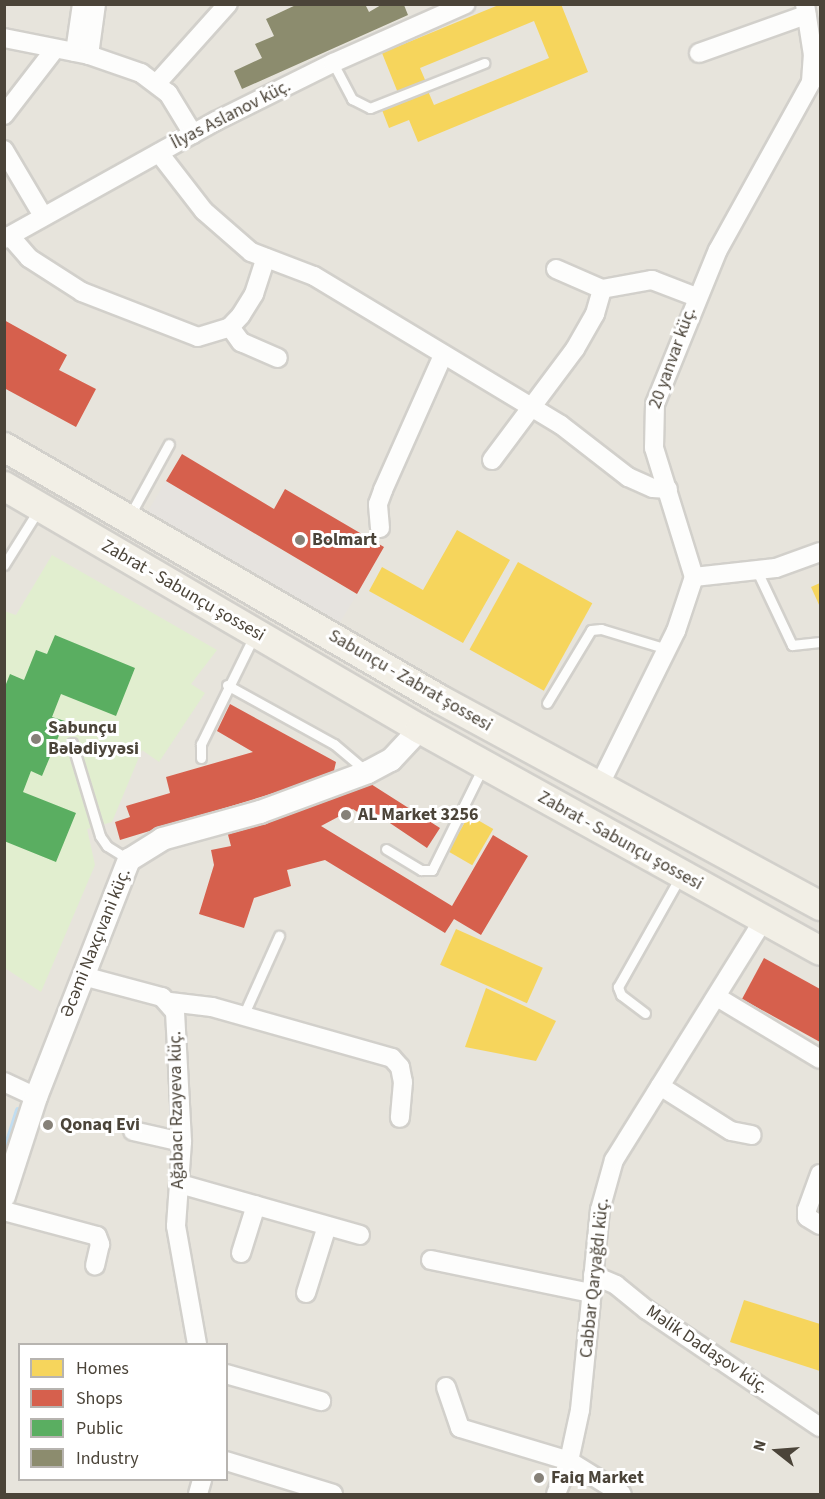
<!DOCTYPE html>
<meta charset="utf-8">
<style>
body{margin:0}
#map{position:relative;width:825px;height:1499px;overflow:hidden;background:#f4f2ee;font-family:"Source Sans 3",sans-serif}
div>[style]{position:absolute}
.residential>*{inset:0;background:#e7e4dc}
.green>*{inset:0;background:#e1eecf}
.parking>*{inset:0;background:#e6e3df;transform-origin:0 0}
.homes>*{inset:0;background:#f6d55c;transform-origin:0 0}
.shops>*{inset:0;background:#d6604d}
.public>*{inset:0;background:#5aae61}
.industry>*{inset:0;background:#8c8c6e}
.stream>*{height:6px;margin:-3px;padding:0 3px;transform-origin:3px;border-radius:3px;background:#c0ddf1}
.roads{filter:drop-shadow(2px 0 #d2d0cb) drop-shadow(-2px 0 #d2d0cb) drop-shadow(0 2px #d2d0cb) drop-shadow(0 -2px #d2d0cb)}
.service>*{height:9px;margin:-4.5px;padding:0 4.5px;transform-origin:4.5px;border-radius:4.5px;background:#fdfdfc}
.minor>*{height:18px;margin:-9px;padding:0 9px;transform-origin:9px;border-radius:9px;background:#fdfdfc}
.tertiary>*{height:22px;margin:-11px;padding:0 11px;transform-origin:11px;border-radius:11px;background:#fdfdfc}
.primary>*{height:28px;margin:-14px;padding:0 14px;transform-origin:14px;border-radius:14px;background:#f2efe6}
.dots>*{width:16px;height:16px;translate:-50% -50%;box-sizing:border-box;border:3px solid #fff;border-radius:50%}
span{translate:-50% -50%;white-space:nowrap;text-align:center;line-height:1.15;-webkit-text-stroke:6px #fff;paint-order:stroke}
.street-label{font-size:18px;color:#4b4439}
.poi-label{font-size:18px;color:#4b4439;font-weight:700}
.left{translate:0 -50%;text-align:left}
.frame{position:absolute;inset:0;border:6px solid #4b4439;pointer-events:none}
.legend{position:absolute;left:18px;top:1343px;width:210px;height:138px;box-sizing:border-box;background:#fff;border:2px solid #b7b4b0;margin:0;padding:8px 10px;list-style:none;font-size:18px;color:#4b4439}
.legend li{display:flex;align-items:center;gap:12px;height:30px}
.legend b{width:30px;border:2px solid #b7b4b0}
.north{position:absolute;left:747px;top:1421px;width:60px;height:60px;-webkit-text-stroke:4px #fff;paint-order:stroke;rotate:287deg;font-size:16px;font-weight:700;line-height:24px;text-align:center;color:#4b4439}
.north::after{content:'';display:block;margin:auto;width:21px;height:27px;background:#4b4439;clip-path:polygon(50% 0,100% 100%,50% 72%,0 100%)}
</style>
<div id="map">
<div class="residential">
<div style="clip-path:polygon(evenodd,5px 5px,820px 5px,820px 1494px,5px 1494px,5px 5px,20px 1344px,226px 1344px,226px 1480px,20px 1480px,20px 1344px)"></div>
</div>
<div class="green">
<div style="clip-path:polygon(52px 555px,217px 650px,191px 684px,205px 693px,159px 762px,142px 750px,112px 822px,87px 829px,95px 865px,41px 992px,5px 968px,4px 611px,16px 615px)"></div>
</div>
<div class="parking">
<div style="left:166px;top:481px;width:222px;height:36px;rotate:31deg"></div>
</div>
<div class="homes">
<div style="clip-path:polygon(501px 4px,561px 4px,588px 72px,418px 142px,409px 120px,389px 128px,382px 110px,428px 91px,434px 105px,549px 58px,534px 21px,420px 68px,426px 82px,398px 93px,382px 53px)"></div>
<div style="clip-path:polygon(457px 530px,510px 560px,463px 643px,369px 591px,382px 567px,423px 590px)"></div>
<div style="left:518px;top:562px;width:85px;height:100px;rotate:29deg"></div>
<div style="clip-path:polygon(820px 583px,820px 607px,811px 587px)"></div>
<div style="left:469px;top:815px;width:28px;height:42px;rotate:30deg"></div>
<div style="left:456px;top:929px;width:95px;height:39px;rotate:24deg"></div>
<div style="clip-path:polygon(486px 988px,556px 1021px,536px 1061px,465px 1047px)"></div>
<div style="clip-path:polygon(744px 1300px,820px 1324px,820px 1371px,730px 1342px)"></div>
</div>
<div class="shops">
<div style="clip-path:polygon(4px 320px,67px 355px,59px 370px,96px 389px,76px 427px,4px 388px)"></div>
<div style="clip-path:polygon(182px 454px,274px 509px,285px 489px,384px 547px,357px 594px,166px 481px)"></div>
<div style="clip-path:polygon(230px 704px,336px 762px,333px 775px,120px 840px,115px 822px,130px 817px,126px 806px,170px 793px,166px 777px,253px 752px,217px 731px)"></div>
<div style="clip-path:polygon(363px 779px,440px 828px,427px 848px,375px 813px,371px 821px,353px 809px,321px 826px,452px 906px,493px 835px,528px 856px,481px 935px,454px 919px,445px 933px,325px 860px,287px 870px,291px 886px,254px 898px,244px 928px,199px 914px,214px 865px,211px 850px,231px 846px,227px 831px)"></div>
<div style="clip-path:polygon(764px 958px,820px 989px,820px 1042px,742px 999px)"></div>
</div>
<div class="public">
<div style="clip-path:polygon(55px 635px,135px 668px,116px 716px,61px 694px,52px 717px,65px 721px,42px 776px,31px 771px,23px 792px,76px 813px,56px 862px,4px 841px,4px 689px,10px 674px,24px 680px,36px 650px,47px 654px)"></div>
</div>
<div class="industry">
<div style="clip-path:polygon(298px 4px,365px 4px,369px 12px,381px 5px,404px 5px,408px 15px,242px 89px,234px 71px,262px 58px,255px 44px,274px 36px,266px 19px)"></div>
</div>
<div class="stream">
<div style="left:4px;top:1154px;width:46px;rotate:-72.3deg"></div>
</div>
<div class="roads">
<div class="service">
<div style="left:333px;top:63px;width:41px;rotate:62.2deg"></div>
<div style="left:352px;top:99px;width:20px;rotate:27deg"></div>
<div style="left:370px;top:108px;width:123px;rotate:-21.5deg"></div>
<div style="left:129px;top:517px;width:83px;rotate:-61.3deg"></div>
<div style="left:4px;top:565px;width:66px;rotate:-58deg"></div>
<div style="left:757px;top:571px;width:82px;rotate:64.7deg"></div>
<div style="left:792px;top:645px;width:28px;rotate:-6deg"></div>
<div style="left:227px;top:685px;width:122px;rotate:28.9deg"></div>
<div style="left:334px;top:744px;width:42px;rotate:40.2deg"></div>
<div style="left:547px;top:703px;width:85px;rotate:-58.9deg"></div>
<div style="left:591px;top:630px;width:10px;rotate:-6deg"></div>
<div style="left:601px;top:629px;width:69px;rotate:16.9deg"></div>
<div style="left:72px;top:743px;width:97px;rotate:73.2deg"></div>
<div style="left:100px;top:836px;width:12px;rotate:55deg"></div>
<div style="left:107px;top:846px;width:26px;rotate:32deg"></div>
<div style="left:201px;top:758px;width:14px;rotate:-90deg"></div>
<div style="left:201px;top:744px;width:120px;rotate:-63.9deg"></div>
<div style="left:386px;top:849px;width:41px;rotate:31deg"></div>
<div style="left:421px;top:870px;width:11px"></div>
<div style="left:432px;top:870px;width:115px;rotate:-63.7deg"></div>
<div style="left:645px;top:1013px;width:30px;rotate:-143deg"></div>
<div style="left:621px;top:995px;width:9px;rotate:-111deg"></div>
<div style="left:618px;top:987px;width:126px;rotate:-60.6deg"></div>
<div style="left:243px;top:1016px;width:88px;rotate:-65.8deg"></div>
</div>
<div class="minor">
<div style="left:4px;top:38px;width:87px;rotate:11.3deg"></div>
<div style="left:89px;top:55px;width:55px;rotate:19.1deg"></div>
<div style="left:141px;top:73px;width:34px;rotate:37deg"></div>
<div style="left:168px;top:93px;width:48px;rotate:58.6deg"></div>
<div style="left:75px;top:52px;width:49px;rotate:-81.7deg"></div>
<div style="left:699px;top:53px;width:114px;rotate:-19.6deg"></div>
<div style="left:89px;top:55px;width:51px;rotate:-82.2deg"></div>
<div style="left:157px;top:83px;width:106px;rotate:-48.1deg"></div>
<div style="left:4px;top:115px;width:83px;rotate:-52.3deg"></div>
<div style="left:4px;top:150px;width:77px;rotate:59.4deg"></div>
<div style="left:159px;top:153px;width:73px;rotate:52.2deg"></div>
<div style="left:204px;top:211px;width:62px;rotate:41.1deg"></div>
<div style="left:251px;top:252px;width:67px;rotate:20.9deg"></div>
<div style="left:314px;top:276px;width:288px;rotate:31.1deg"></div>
<div style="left:561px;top:425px;width:85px;rotate:37.8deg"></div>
<div style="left:628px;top:477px;width:27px;rotate:24deg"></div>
<div style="left:653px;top:488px;width:15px;rotate:4deg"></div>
<div style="left:10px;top:236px;width:29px;rotate:49deg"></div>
<div style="left:29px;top:258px;width:63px;rotate:32.7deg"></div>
<div style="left:82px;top:292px;width:124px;rotate:21.2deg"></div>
<div style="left:198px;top:337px;width:34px;rotate:-17deg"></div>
<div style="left:230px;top:327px;width:16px;rotate:-47deg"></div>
<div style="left:241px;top:315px;width:25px;rotate:-58deg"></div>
<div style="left:254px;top:294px;width:38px;rotate:-72deg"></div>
<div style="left:4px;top:239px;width:243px;rotate:-29.1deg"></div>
<div style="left:216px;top:121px;width:131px;rotate:-26.4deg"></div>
<div style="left:333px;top:63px;width:145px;rotate:-23.9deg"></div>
<div style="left:556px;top:269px;width:50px;rotate:23.5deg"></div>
<div style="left:602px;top:289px;width:51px;rotate:-10.2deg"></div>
<div style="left:652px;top:280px;width:47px;rotate:21.1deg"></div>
<div style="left:230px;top:327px;width:19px;rotate:54deg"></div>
<div style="left:241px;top:342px;width:40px;rotate:23.4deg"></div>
<div style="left:492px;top:460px;width:139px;rotate:-53.2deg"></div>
<div style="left:575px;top:349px;width:40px;rotate:-60.3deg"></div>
<div style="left:595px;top:314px;width:26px;rotate:-74deg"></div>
<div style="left:380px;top:528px;width:24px;rotate:-95deg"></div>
<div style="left:378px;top:504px;width:15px;rotate:-70deg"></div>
<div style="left:383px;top:490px;width:148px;rotate:-66deg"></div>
<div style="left:694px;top:577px;width:82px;rotate:-6.3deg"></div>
<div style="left:776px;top:568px;width:47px;rotate:-20deg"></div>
<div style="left:599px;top:786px;width:173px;rotate:-63.6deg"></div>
<div style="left:676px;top:631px;width:57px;rotate:-71.6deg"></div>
<div style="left:694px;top:577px;width:135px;rotate:-107.2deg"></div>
<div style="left:654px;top:448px;width:44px;rotate:-88.7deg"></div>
<div style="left:655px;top:404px;width:166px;rotate:-67.8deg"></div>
<div style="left:718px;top:250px;width:192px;rotate:-61deg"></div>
<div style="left:811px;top:82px;width:27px;rotate:-86deg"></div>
<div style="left:813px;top:55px;width:52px;rotate:-98.9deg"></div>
<div style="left:83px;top:976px;width:82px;rotate:14.9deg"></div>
<div style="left:162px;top:997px;width:20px;rotate:49deg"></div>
<div style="left:175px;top:1012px;width:130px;rotate:86.9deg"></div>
<div style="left:182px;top:1142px;width:84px;rotate:94.1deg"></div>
<div style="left:176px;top:1226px;width:120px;rotate:79.9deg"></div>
<div style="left:717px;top:997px;width:120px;rotate:31deg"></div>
<div style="left:170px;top:1002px;width:42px;rotate:6.8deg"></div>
<div style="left:212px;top:1007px;width:187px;rotate:15.8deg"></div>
<div style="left:392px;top:1058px;width:12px;rotate:48deg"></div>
<div style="left:400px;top:1067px;width:15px;rotate:79deg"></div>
<div style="left:403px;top:1082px;width:36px;rotate:95deg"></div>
<div style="left:4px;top:1082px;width:35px;rotate:25deg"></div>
<div style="left:660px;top:1086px;width:84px;rotate:32.4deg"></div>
<div style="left:731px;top:1131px;width:21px;rotate:11deg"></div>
<div style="left:133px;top:1131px;width:50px;rotate:12.7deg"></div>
<div style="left:820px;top:1174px;width:38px;rotate:110deg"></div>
<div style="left:807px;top:1210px;width:7px;rotate:90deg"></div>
<div style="left:807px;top:1217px;width:15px;rotate:32deg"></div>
<div style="left:180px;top:1184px;width:187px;rotate:15.8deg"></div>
<div style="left:4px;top:1211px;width:96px;rotate:15deg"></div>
<div style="left:97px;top:1236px;width:9px;rotate:69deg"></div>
<div style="left:100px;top:1244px;width:22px;rotate:103deg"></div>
<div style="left:241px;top:1253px;width:50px;rotate:-72.6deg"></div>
<div style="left:431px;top:1260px;width:163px;rotate:11.7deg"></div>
<div style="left:593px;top:1275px;width:25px;rotate:23deg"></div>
<div style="left:616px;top:1285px;width:40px;rotate:39deg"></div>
<div style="left:647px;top:1310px;width:209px;rotate:34.1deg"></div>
<div style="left:306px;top:1293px;width:70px;rotate:-72.6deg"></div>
<div style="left:226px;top:1374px;width:99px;rotate:15.9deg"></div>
<div style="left:446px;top:1387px;width:43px;rotate:71.1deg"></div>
<div style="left:460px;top:1428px;width:114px;rotate:16.8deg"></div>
<div style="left:569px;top:1461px;width:62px;rotate:31.9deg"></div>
<div style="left:226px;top:1461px;width:112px;rotate:17.1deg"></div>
<div style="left:198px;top:1494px;width:15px;rotate:-74deg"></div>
<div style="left:556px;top:1494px;width:35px;rotate:-68deg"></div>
<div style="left:569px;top:1461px;width:52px;rotate:-77.8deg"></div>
<div style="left:580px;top:1410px;width:201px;rotate:-84.3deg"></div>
<div style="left:600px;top:1210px;width:52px;rotate:-74.4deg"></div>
<div style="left:614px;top:1160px;width:282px;rotate:-58.1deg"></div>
</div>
<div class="tertiary">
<div style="left:4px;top:1196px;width:104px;rotate:-72.1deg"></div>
<div style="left:36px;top:1097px;width:255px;rotate:-68.6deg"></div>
<div style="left:129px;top:860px;width:39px;rotate:-32deg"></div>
<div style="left:162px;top:839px;width:102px;rotate:-15.4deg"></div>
<div style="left:260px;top:812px;width:115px;rotate:-20.3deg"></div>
<div style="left:368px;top:772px;width:26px;rotate:-28deg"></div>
<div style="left:391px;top:760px;width:42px;rotate:-46.9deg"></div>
</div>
<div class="primary">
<div style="left:4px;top:447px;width:503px;rotate:30.08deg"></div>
<div style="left:439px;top:699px;width:434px;rotate:28.5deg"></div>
<div style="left:4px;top:486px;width:482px;rotate:30.3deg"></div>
<div style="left:420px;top:729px;width:457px;rotate:29deg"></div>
</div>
</div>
<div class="dots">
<div style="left:300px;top:540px;background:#868178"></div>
<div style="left:36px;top:739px;background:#868178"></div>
<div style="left:346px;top:815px;background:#868178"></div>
<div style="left:48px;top:1125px;background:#868178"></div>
<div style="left:539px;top:1478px;background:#868178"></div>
</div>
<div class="street-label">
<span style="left:231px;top:115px;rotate:-27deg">İlyas Aslanov küç.</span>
<span style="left:673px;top:358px;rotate:-70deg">20 yanvar küç.</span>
<span style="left:183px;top:591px;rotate:30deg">Zabrat - Sabunçu şossesi</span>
<span style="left:410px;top:681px;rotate:30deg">Sabunçu - Zabrat şossesi</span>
<span style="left:620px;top:841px;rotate:29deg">Zabrat - Sabunçu şossesi</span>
<span style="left:96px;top:943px;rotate:-68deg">Əcəmi Naxçıvani küç.</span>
<span style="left:177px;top:1110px;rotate:-91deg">Ağabacı Rzayeva küç.</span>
<span style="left:595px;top:1278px;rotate:-84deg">Cabbar Qaryağdı küç.</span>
<span style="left:707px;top:1350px;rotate:34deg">Məlik Dadaşov küç.</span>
</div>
<div class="poi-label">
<span class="left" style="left:312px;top:540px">Bolmart</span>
<span class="left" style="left:48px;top:739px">Sabunçu<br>Bələdiyyəsi</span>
<span class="left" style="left:358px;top:815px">AL Market 3256</span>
<span class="left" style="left:60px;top:1125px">Qonaq Evi</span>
<span class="left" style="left:551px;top:1478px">Faiq Market</span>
</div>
<div class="frame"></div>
<ul class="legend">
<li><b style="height:16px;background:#f6d55c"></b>Homes</li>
<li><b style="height:16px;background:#d6604d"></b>Shops</li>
<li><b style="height:16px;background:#5aae61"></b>Public</li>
<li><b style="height:16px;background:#8c8c6e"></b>Industry</li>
</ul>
<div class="north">N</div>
</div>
